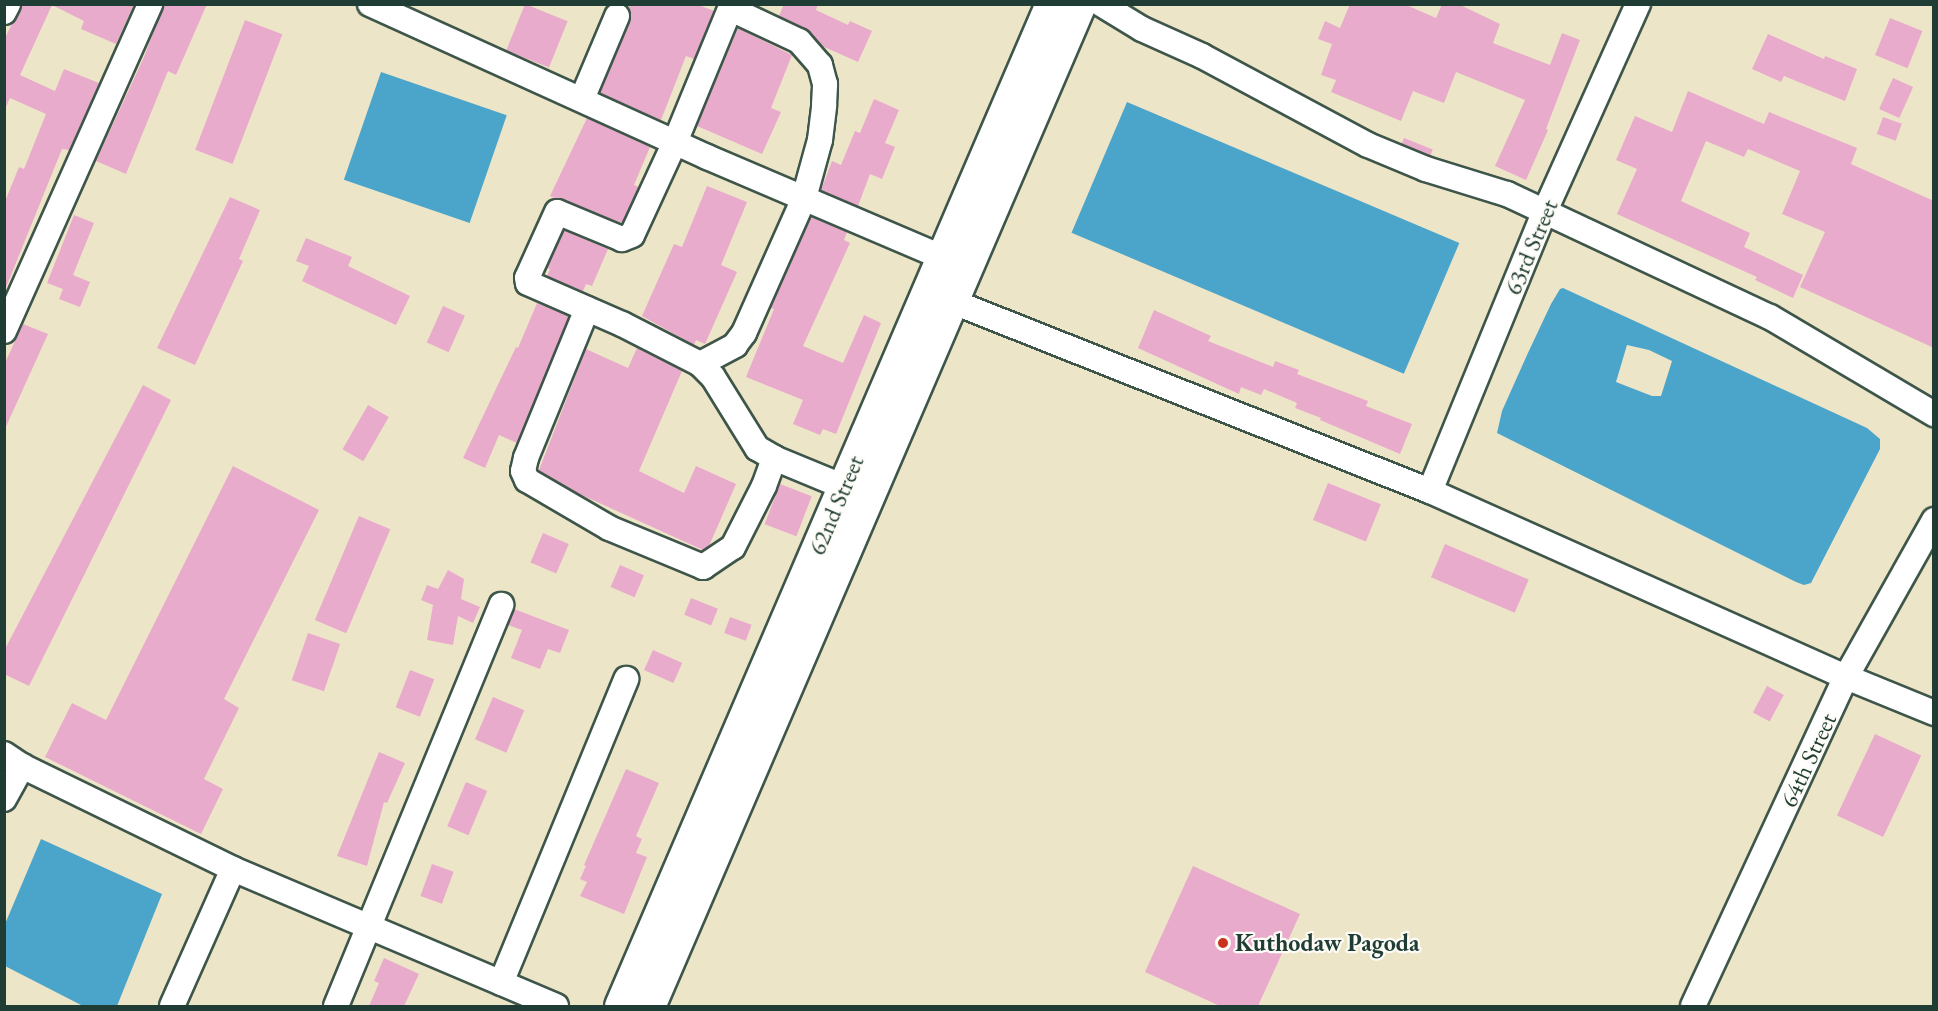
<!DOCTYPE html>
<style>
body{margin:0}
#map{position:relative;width:1938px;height:1011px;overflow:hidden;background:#ede5c8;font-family:"EB Garamond",serif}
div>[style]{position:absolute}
.water>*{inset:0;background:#4ba4c9;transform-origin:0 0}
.building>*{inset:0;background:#e9abcb;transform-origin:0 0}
.roads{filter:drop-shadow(2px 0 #3e564a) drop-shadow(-2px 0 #3e564a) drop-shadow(0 2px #3e564a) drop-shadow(0 -2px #3e564a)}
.street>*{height:24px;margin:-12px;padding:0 12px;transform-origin:12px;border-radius:12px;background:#fff}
.secondary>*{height:33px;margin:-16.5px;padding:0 16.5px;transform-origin:16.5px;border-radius:16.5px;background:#fff}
.dots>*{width:16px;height:16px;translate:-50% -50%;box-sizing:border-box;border:3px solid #fdfcf7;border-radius:50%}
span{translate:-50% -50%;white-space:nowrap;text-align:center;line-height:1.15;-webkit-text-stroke:4.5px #fdfcf7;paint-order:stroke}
.street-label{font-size:24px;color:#1f3d34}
.poi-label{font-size:24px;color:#1f3d34;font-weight:700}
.left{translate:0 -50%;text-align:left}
.frame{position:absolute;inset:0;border:6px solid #1f3d34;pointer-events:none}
</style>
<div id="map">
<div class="water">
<div style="left:381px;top:72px;width:133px;height:114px;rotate:19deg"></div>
<div style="left:1127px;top:102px;width:361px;height:142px;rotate:23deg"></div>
<div style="clip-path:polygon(evenodd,1563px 288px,1867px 428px,1880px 439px,1880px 449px,1811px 583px,1804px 585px,1796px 582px,1497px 433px,1502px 411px,1527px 355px,1551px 304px,1560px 289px,1563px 288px,1627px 345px,1649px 350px,1672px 361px,1661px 396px,1652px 396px,1616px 382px,1627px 345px)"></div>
<div style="clip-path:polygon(41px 839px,162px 894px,117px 1006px,83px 1006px,5px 966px,5px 924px)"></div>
</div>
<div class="building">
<div style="clip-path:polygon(22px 4px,134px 4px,116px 44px,81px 29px,84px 21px,52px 5px,20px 75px,55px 91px,64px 69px,99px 83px,69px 150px,62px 149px,5px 290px,4px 204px,19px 167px,24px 169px,46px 114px,10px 98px,4px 111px,4px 40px)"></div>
<div style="clip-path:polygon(164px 4px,207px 4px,176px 75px,168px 71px,126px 174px,96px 161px,144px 57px)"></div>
<div style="left:525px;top:4px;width:46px;height:50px;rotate:22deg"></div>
<div style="clip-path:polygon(629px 4px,696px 4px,714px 11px,694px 59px,686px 56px,661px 120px,600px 93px,630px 22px)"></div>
<div style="clip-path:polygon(784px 4px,818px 4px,816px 10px,848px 25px,850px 21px,872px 31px,858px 62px,822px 46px,805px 28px,779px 16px)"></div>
<div style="clip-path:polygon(1350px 4px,1404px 4px,1436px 18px,1442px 4px,1458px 4px,1500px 24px,1493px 43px,1550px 65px,1562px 33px,1580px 40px,1546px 129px,1548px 130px,1526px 180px,1495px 166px,1525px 100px,1456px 72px,1444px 103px,1413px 91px,1401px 121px,1331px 92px,1336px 80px,1321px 75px,1332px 44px,1318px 39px,1325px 21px,1340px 28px)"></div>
<div style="left:1890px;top:18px;width:35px;height:40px;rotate:22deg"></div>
<div style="left:245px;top:20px;width:40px;height:139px;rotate:21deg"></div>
<div style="clip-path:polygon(738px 28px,792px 55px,771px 108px,781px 112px,762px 154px,697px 126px)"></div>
<div style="clip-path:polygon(1768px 34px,1824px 59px,1825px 56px,1857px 69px,1845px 101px,1784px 76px,1781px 82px,1752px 69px)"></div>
<div style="left:1893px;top:78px;width:22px;height:34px;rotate:24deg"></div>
<div style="clip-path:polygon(1688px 91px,1764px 124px,1769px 112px,1857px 148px,1851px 164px,1934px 201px,1934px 348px,1800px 287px,1825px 232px,1782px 214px,1800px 171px,1748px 149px,1744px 157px,1706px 141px,1681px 201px,1750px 233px,1744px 247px,1803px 275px,1793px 298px,1755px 280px,1757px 277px,1617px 214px,1637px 169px,1616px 160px,1635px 116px,1672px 132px)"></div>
<div style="clip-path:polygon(874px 99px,899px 110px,885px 143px,895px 147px,882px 179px,870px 174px,858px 206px,821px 190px,832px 161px,841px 165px,855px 131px,860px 133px)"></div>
<div style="left:1883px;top:117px;width:20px;height:18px;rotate:20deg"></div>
<div style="clip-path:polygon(587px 118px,650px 147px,634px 185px,639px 187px,622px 223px,550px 196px)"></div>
<div style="left:1404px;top:138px;width:31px;height:6px;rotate:22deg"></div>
<div style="clip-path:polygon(707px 186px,747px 202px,721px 265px,737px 272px,705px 344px,696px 340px,694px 345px,642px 316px,674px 244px,682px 247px)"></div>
<div style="clip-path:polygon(230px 197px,260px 210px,239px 259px,243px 261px,195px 365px,157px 348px)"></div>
<div style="clip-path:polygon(74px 215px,94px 223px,73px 275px,90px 282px,80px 307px,59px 299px,63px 289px,47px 283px)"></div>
<div style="clip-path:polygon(811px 217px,847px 232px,844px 240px,850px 243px,803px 346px,843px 363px,864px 315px,881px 323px,836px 434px,823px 429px,820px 435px,793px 424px,803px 400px,746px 377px,774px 309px,771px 308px)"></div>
<div style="clip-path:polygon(564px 230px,608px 249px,592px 286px,586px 284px,583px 291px,547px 276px,550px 269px,547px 268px)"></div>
<div style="clip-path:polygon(306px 238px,352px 257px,348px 266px,410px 296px,396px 325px,302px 281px,309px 266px,296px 261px)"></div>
<div style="clip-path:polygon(537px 303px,569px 316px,517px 443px,499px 435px,485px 468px,463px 458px,516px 347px,518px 348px)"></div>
<div style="left:443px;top:306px;width:24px;height:40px;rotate:24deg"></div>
<div style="clip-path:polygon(1154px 310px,1211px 336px,1208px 341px,1273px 367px,1275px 361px,1299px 370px,1297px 374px,1368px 401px,1366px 406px,1412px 424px,1400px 454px,1320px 420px,1321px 418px,1295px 408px,1297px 403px,1264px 389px,1261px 395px,1241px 387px,1239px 394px,1138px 348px)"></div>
<div style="clip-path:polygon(23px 324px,48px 334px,4px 431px,4px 365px)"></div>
<div style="clip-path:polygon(637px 348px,682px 371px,639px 471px,684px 493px,696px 466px,736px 484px,709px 546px,703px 550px,575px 492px,539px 470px,586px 349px,628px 368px)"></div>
<div style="clip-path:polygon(143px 385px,171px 400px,29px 686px,4px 674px,4px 651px)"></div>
<div style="left:368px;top:405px;width:24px;height:51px;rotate:30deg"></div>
<div style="clip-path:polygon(233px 466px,319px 510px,224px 699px,239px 708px,204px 779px,223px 789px,201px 834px,45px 757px,72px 703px,106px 720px)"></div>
<div style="left:1328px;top:483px;width:57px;height:40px;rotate:22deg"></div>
<div style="left:780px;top:484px;width:34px;height:43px;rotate:21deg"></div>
<div style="left:359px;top:516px;width:34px;height:113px;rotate:23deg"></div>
<div style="left:543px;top:533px;width:28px;height:32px;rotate:23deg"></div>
<div style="left:1445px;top:544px;width:91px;height:36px;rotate:23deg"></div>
<div style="left:620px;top:565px;width:26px;height:24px;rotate:23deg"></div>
<div style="clip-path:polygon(448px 570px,464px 579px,461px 599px,480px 607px,473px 623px,458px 616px,453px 645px,427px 640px,433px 605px,421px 600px,427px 585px,438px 589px)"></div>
<div style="left:691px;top:598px;width:29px;height:18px;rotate:22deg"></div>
<div style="clip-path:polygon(514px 609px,569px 630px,560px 653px,548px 649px,540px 669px,511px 658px,522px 630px,508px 625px)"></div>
<div style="left:730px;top:617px;width:23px;height:17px;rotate:20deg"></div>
<div style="left:308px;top:633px;width:34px;height:50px;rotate:19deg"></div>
<div style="left:653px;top:650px;width:32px;height:22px;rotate:24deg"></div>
<div style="left:410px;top:670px;width:26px;height:40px;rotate:21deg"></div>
<div style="left:1767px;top:686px;width:19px;height:30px;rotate:28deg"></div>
<div style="left:493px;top:697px;width:34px;height:46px;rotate:23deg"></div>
<div style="left:1875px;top:734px;width:51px;height:90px;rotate:25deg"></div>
<div style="clip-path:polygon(379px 752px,405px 763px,387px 803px,384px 802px,367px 866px,337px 856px)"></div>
<div style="clip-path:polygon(626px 769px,659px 783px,636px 836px,642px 839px,636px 853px,647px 857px,624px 914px,580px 896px,587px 882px,580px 879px,586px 866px,584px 865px)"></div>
<div style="left:466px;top:782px;width:23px;height:48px;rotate:23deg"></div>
<div style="left:432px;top:864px;width:23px;height:34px;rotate:20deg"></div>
<div style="clip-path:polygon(1193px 866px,1300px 914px,1258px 1006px,1220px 1006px,1145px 972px)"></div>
<div style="clip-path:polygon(384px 958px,419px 974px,404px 1006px,369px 1006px,379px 983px,374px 981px)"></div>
</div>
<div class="roads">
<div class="street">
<div style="left:370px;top:4px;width:370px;rotate:24.4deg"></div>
<div style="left:707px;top:157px;width:273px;rotate:23.1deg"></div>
<div style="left:732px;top:4px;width:149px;rotate:112.4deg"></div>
<div style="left:675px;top:142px;width:102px;rotate:114.8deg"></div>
<div style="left:632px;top:235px;width:11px;rotate:158deg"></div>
<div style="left:622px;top:239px;width:70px;rotate:-157.4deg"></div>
<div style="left:557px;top:212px;width:72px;rotate:114.4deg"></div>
<div style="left:527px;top:278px;width:5px;rotate:79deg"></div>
<div style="left:528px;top:283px;width:103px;rotate:23.6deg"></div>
<div style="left:622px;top:324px;width:88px;rotate:27.1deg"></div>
<div style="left:700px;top:364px;width:18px;rotate:45deg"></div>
<div style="left:713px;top:377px;width:84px;rotate:58.2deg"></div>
<div style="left:757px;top:448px;width:20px;rotate:30deg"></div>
<div style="left:774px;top:458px;width:92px;rotate:22.4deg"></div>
<div style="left:1101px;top:4px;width:48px;rotate:31.4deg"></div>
<div style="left:1142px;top:29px;width:66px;rotate:24.2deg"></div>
<div style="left:1202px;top:56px;width:188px;rotate:28.2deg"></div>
<div style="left:1368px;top:145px;width:63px;rotate:22.5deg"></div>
<div style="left:1426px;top:169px;width:85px;rotate:17.2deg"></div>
<div style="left:1507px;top:194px;width:290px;rotate:25.1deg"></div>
<div style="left:1770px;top:317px;width:191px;rotate:30.6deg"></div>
<div style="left:4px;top:12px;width:9px;rotate:-63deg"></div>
<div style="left:582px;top:99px;width:90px;rotate:-67.1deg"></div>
<div style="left:951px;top:301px;width:515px;rotate:21.64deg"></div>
<div style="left:1430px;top:491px;width:456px;rotate:24.1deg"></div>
<div style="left:1846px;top:677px;width:95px;rotate:22.2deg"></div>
<div style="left:587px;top:309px;width:161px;rotate:112.3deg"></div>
<div style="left:526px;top:458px;width:13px;rotate:103deg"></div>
<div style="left:523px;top:471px;width:10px;rotate:66deg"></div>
<div style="left:527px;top:480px;width:95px;rotate:30.3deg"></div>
<div style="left:609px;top:528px;width:102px;rotate:22.5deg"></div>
<div style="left:703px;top:567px;width:36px;rotate:-34deg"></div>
<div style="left:733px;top:547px;width:68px;rotate:-63.1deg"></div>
<div style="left:764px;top:486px;width:30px;rotate:-70deg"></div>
<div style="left:4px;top:331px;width:358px;rotate:-65.9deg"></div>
<div style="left:700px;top:364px;width:40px;rotate:-28deg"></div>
<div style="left:735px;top:345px;width:15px;rotate:-53deg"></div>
<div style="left:744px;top:333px;width:148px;rotate:-66deg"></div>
<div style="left:804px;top:198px;width:60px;rotate:-74.6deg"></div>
<div style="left:820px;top:140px;width:35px;rotate:-83deg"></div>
<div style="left:824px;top:105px;width:21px;rotate:-87deg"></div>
<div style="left:825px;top:84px;width:20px;rotate:-105deg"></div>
<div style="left:820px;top:65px;width:32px;rotate:-131deg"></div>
<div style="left:799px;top:41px;width:75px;rotate:-154.8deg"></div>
<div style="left:1430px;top:491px;width:303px;rotate:-67.7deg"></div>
<div style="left:1545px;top:211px;width:227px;rotate:-65.8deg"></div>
<div style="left:4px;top:754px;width:22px;rotate:34deg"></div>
<div style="left:22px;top:766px;width:235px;rotate:26deg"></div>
<div style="left:233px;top:869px;width:351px;rotate:23deg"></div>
<div style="left:4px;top:799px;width:38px;rotate:-61deg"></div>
<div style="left:501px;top:983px;width:329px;rotate:-67.6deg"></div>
<div style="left:172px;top:1006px;width:150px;rotate:-66deg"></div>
<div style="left:336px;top:1006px;width:434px;rotate:-67.6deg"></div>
<div style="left:1693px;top:1006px;width:363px;rotate:-65.1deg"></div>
<div style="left:1846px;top:677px;width:180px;rotate:-60.7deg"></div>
</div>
<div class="secondary">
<div style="left:621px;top:1006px;width:1091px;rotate:-66.73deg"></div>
<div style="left:648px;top:1006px;width:1091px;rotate:-66.73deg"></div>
</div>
</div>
<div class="dots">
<div style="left:1223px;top:943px;background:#c8321e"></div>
</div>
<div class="street-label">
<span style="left:1531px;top:247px;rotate:-67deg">63rd Street</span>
<span style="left:836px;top:505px;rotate:-67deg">62nd Street</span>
<span style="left:1808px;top:760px;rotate:-65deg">64th Street</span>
</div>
<div class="poi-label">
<span class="left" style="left:1235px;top:943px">Kuthodaw Pagoda</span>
</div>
<div class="frame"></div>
</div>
